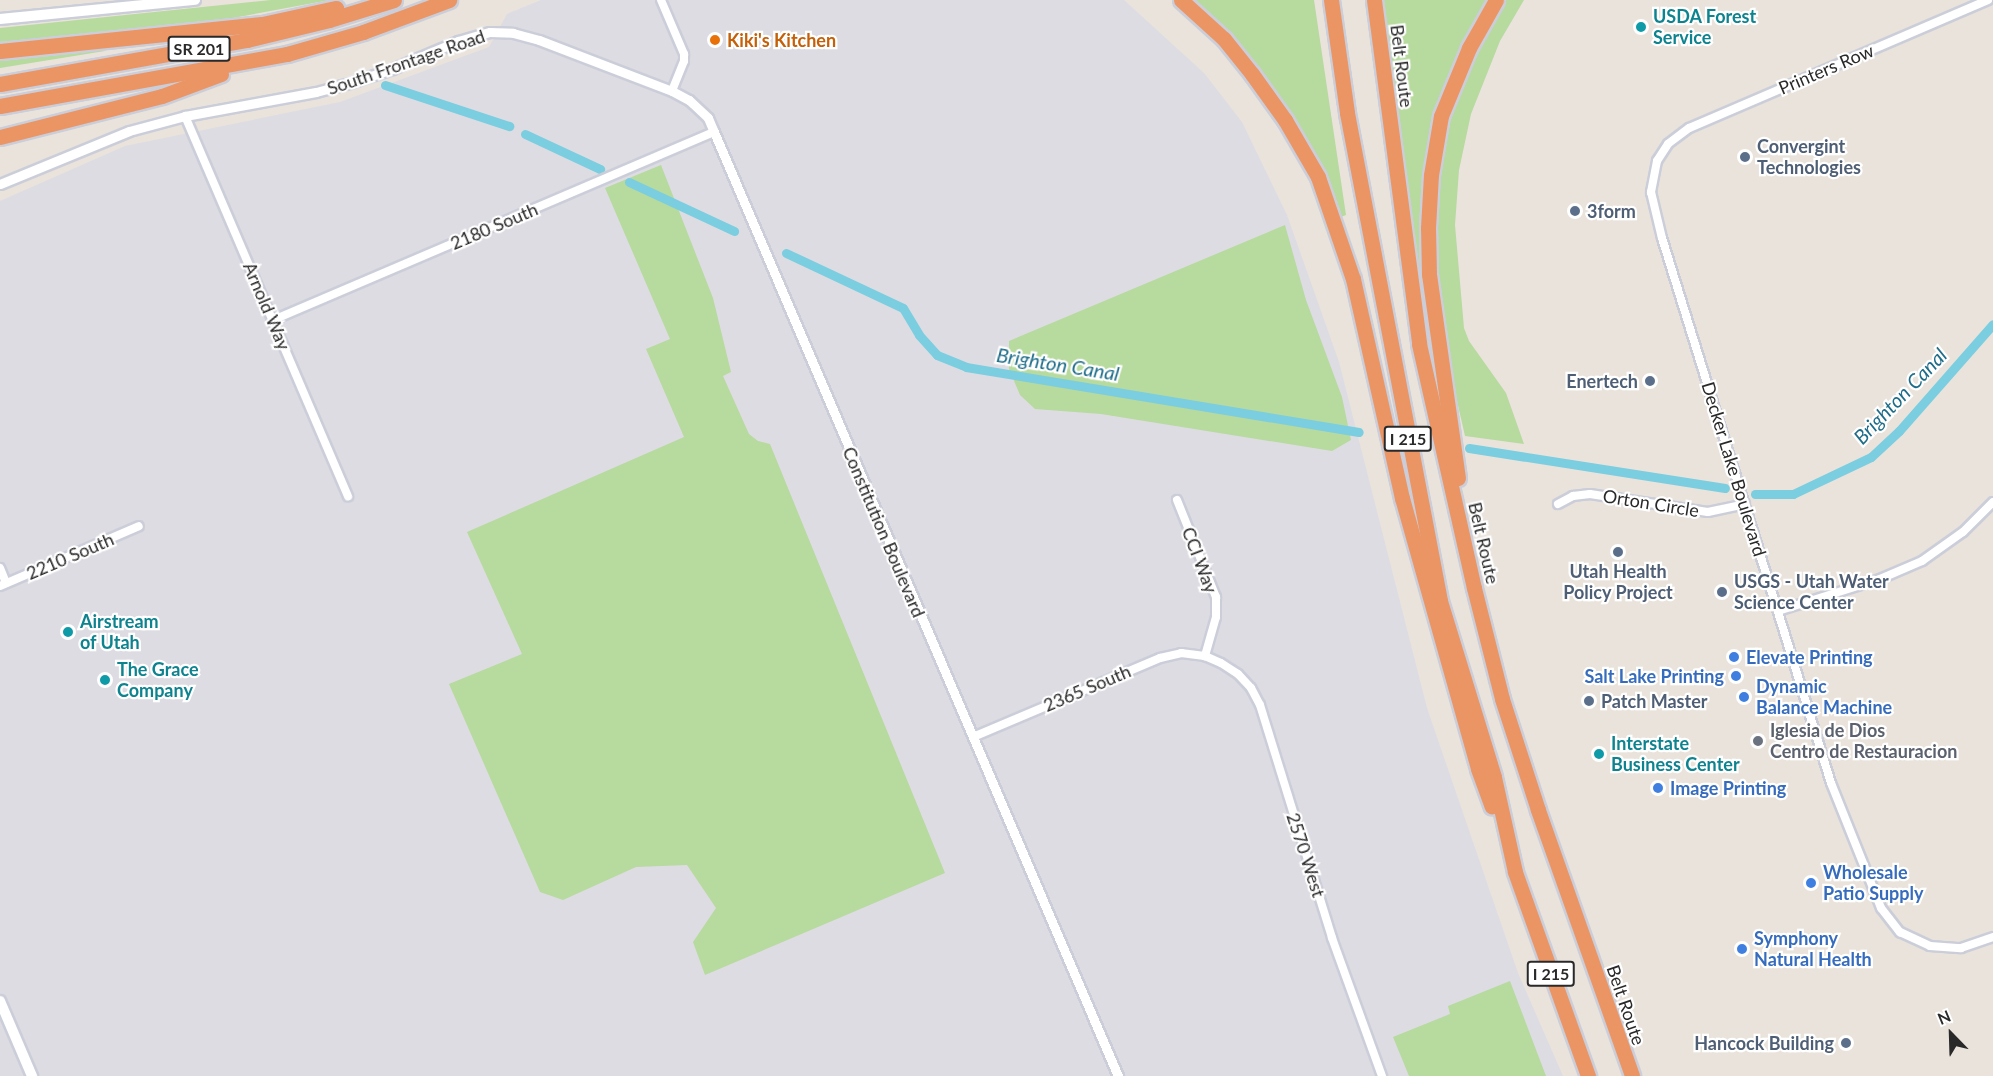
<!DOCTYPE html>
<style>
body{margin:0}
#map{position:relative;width:1993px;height:1076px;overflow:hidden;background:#e9e3dc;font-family:Lato,sans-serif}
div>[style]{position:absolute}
.industrial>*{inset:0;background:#dddce2}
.green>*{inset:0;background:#b7da9e}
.canal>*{height:9px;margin:-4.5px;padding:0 4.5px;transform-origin:4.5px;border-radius:4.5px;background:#7bcde0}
.roads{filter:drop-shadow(2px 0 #cbced9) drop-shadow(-2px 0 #cbced9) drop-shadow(0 2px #cbced9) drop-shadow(0 -2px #cbced9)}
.minor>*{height:8px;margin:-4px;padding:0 4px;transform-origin:4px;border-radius:4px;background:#fff}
.tertiary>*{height:9px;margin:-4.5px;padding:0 4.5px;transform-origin:4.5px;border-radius:4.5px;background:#fff}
.secondary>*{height:10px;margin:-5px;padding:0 5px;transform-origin:5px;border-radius:5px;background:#fff}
.motorway>*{height:15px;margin:-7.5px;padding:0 7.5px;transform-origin:7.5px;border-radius:7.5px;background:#eb9565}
.dots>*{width:16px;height:16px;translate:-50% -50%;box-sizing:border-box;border:3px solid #fff;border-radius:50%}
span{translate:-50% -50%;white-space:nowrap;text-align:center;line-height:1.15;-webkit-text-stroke:4.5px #fff;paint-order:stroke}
.shield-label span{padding:2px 4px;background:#fff;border:2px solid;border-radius:4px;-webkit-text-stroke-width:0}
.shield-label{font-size:16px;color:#292929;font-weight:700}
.culture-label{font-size:18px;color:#0d838f;font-weight:700}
.left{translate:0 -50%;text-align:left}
.food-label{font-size:18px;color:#c56008;font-weight:700}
.street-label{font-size:18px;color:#292929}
.service-label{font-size:18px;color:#4e5e75;font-weight:700}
.right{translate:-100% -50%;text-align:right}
.shop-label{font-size:18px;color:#366cbe;font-weight:700}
.worship-label{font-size:18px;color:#5b616d;font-weight:700}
.water-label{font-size:20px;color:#1d6c89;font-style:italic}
.north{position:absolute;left:1921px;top:1004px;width:60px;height:60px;-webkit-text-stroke:4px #fff;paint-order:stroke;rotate:337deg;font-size:16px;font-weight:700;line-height:24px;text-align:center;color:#292929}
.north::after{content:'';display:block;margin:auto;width:21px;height:27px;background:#292929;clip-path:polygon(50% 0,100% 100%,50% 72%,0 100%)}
</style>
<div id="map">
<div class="industrial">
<div style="clip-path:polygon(541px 0,1124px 0,1204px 73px,1242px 122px,1287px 215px,1339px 362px,1427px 708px,1518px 973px,1563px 1076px,0 1076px,0 201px,125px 146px,340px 102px,489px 47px,507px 14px)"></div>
</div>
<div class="green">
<div style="clip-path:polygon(271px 0,330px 0,233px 18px,0 43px,0 28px)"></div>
<div style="clip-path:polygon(1193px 0,1314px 0,1346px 215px,1341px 217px,1324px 178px,1220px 26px)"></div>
<div style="clip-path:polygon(1382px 0,1486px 0,1464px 40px,1444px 91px,1426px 296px,1420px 297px,1392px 97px)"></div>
<div style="clip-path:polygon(1497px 0,1524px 0,1500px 41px,1471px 114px,1459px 170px,1455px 225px,1464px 328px,1469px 341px,1506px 393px,1524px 444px,1465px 436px,1438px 318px,1433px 278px,1438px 151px,1462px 69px)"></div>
<div style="clip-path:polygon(85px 51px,105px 51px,0 68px,0 61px)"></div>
<div style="clip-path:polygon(661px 165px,713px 298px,731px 372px,723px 376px,749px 434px,758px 441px,770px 444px,945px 873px,705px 975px,693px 942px,716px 908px,687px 865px,636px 867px,563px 900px,540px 892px,449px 684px,522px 654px,467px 532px,684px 437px,646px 349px,670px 339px,605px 188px)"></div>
<div style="clip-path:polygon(1285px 225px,1306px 300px,1342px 397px,1351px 440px,1332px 451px,1101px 414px,1035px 409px,1020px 395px,1009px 369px,1009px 341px)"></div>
<div style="clip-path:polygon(1510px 981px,1546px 1076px,1409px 1076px,1393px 1037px,1450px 1014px,1448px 1006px)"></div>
</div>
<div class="canal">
<div style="left:385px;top:85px;width:131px;rotate:18.3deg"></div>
<div style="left:525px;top:134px;width:83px;rotate:25deg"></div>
<div style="left:629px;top:182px;width:116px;rotate:25deg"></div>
<div style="left:786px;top:253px;width:129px;rotate:25.2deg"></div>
<div style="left:903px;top:308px;width:31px;rotate:59deg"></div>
<div style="left:919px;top:335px;width:27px;rotate:48deg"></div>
<div style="left:937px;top:355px;width:31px;rotate:22deg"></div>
<div style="left:966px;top:367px;width:398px;rotate:9.4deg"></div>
<div style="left:1469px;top:448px;width:259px;rotate:8.9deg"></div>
<div style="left:1755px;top:494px;width:38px"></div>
<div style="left:1793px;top:494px;width:86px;rotate:-25.4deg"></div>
<div style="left:1871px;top:457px;width:38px;rotate:-43deg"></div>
<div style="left:1899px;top:431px;width:142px;rotate:-48.7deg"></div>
</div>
<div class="roads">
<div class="minor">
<div style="left:661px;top:0;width:59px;rotate:66.9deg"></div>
<div style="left:684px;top:54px;width:7px;rotate:90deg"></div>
<div style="left:684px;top:61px;width:32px;rotate:112deg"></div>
<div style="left:1988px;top:0;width:325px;rotate:156.8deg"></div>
<div style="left:1689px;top:128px;width:26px;rotate:143deg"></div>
<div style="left:1668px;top:144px;width:20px;rotate:123deg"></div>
<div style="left:1657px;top:161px;width:32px;rotate:101deg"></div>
<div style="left:1651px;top:192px;width:47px;rotate:76.6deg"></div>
<div style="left:1662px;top:238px;width:571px;rotate:72.77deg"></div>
<div style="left:1831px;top:783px;width:135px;rotate:68.2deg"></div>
<div style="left:1881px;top:908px;width:31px;rotate:52deg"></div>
<div style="left:1900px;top:932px;width:33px;rotate:25deg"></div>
<div style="left:1930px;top:946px;width:31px;rotate:4deg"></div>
<div style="left:1961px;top:948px;width:34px;rotate:-19deg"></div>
<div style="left:185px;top:116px;width:414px;rotate:66.8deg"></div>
<div style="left:273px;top:320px;width:479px;rotate:-23.1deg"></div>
<div style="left:1177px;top:500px;width:105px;rotate:68.1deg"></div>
<div style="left:1216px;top:597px;width:20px;rotate:90deg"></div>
<div style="left:1216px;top:617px;width:41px;rotate:105.8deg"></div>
<div style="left:1558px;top:504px;width:17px;rotate:-28deg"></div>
<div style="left:1573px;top:496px;width:17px;rotate:-7deg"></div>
<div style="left:1590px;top:494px;width:119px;rotate:8.7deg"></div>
<div style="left:1708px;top:512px;width:38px;rotate:-12deg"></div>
<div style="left:0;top:568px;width:16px;rotate:68deg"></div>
<div style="left:0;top:586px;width:151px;rotate:-23.3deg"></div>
<div style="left:1778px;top:611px;width:107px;rotate:-17.4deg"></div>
<div style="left:1880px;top:579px;width:46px;rotate:-23.2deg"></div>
<div style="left:1922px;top:561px;width:50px;rotate:-35.3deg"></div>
<div style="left:1963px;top:532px;width:42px;rotate:-45deg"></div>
<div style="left:973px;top:737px;width:203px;rotate:-22.9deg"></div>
<div style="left:1160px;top:658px;width:22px;rotate:-13deg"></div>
<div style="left:1181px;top:653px;width:24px;rotate:7deg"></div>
<div style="left:1205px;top:656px;width:17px;rotate:24deg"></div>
<div style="left:1221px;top:663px;width:20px;rotate:33deg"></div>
<div style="left:1238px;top:674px;width:19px;rotate:47deg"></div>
<div style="left:1251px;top:688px;width:19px;rotate:62deg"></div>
<div style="left:1260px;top:705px;width:244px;rotate:72.8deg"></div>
<div style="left:1332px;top:938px;width:147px;rotate:70.1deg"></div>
</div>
<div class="tertiary">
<div style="left:0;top:184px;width:139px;rotate:-22.3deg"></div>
<div style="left:129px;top:131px;width:58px;rotate:-15deg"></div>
<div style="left:185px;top:116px;width:133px;rotate:-10.4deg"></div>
<div style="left:316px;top:92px;width:35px;rotate:-15deg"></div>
<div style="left:350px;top:83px;width:44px;rotate:-18.4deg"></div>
<div style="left:392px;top:69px;width:72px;rotate:-23deg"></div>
<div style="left:458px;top:41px;width:33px;rotate:-16deg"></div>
<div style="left:490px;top:32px;width:23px;rotate:2deg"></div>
<div style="left:513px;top:33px;width:27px;rotate:15deg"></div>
<div style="left:539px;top:40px;width:142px;rotate:21deg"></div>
<div style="left:672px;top:91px;width:19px;rotate:28deg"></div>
<div style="left:689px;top:100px;width:26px;rotate:43deg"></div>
<div style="left:708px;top:118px;width:15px;rotate:67deg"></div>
<div style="left:714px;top:132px;width:1027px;rotate:66.83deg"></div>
</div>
<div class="secondary">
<div style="left:0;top:19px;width:196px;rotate:-5.6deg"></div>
<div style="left:0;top:1001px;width:82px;rotate:66.9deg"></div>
</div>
<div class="motorway">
<div style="left:1181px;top:0;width:58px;rotate:42.2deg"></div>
<div style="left:1224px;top:39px;width:45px;rotate:51.3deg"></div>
<div style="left:1252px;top:74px;width:57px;rotate:54.3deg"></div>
<div style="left:1285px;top:120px;width:66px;rotate:59.9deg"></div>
<div style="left:1318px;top:177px;width:108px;rotate:71.1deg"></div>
<div style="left:1353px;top:279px;width:224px;rotate:77.4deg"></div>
<div style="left:1402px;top:498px;width:281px;rotate:74.3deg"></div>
<div style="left:1478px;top:769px;width:40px;rotate:69.8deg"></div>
<div style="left:1331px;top:0;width:114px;rotate:81.9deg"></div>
<div style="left:1347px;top:113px;width:497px;rotate:79.2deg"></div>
<div style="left:1440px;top:601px;width:184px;rotate:72.9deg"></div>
<div style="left:1494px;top:777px;width:97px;rotate:77.5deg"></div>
<div style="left:1515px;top:872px;width:217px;rotate:70.3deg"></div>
<div style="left:1374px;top:0;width:347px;rotate:82.5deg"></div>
<div style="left:1419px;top:344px;width:250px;rotate:77.3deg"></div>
<div style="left:1474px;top:588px;width:114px;rotate:75.8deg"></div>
<div style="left:1502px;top:699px;width:117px;rotate:72deg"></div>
<div style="left:1538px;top:810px;width:282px;rotate:70.5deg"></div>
<div style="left:0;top:51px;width:263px;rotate:-5.9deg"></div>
<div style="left:262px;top:24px;width:76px;rotate:-12.2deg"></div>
<div style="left:0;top:84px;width:251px;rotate:-10.1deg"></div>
<div style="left:247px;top:40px;width:84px;rotate:-13.7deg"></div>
<div style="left:329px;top:20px;width:68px;rotate:-17.1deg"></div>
<div style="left:0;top:106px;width:292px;rotate:-10.3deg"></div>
<div style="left:287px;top:54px;width:79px;rotate:-16.1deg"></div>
<div style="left:363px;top:32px;width:92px;rotate:-20.4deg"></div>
<div style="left:0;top:137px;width:167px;rotate:-14.2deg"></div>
<div style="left:162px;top:96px;width:63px;rotate:-20.4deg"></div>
<div style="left:1458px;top:478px;width:206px;rotate:-98.1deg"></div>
<div style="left:1429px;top:274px;width:46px;rotate:-91.2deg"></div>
<div style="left:1428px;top:228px;width:53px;rotate:-86.8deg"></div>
<div style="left:1431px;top:175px;width:60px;rotate:-80.4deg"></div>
<div style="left:1441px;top:116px;width:74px;rotate:-67.6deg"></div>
<div style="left:1469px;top:48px;width:55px;rotate:-60.6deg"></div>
</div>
</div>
<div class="dots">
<div style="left:1641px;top:27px;background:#0f9aa8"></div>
<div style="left:715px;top:40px;background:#e8710a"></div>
<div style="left:1745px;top:157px;background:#5c6f8a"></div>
<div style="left:1575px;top:211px;background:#5c6f8a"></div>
<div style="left:1650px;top:381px;background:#5c6f8a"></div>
<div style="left:1618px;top:552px;background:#5c6f8a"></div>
<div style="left:1722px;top:592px;background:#5c6f8a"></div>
<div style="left:68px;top:632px;background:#0f9aa8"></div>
<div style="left:1734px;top:657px;background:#3f7fe0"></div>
<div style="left:1736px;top:676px;background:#3f7fe0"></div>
<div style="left:105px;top:680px;background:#0f9aa8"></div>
<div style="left:1744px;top:697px;background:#3f7fe0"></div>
<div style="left:1589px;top:701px;background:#5c6f8a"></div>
<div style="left:1758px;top:741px;background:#6b7280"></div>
<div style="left:1599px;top:754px;background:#0f9aa8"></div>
<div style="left:1658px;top:788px;background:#3f7fe0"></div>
<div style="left:1811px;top:883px;background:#3f7fe0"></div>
<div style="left:1742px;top:949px;background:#3f7fe0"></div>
<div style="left:1846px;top:1043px;background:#5c6f8a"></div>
</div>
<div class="shield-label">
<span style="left:199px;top:49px">SR 201</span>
<span style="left:1408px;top:439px">I 215</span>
<span style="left:1551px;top:974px">I 215</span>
</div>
<div class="culture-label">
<span class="left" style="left:1653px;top:27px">USDA Forest<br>Service</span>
<span class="left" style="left:80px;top:632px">Airstream<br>of Utah</span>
<span class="left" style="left:117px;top:680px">The Grace<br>Company</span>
<span class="left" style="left:1611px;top:754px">Interstate<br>Business Center</span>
</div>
<div class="food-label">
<span class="left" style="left:727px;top:40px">Kiki's Kitchen</span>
</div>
<div class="street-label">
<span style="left:406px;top:62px;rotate:-19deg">South Frontage Road</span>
<span style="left:1402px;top:66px;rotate:83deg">Belt Route</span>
<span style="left:1826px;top:69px;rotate:-23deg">Printers Row</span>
<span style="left:494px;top:226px;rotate:-23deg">2180 South</span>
<span style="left:267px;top:306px;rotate:67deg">Arnold Way</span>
<span style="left:1734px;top:469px;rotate:73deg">Decker Lake Boulevard</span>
<span style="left:1651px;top:503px;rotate:9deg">Orton Circle</span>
<span style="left:884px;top:532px;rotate:67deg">Constitution Boulevard</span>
<span style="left:1484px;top:543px;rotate:77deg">Belt Route</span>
<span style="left:70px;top:556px;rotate:-23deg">2210 South</span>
<span style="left:1200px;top:560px;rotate:69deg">CCI Way</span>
<span style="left:1087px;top:688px;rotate:-23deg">2365 South</span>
<span style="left:1306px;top:855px;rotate:72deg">2570 West</span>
<span style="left:1626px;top:1005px;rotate:71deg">Belt Route</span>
</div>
<div class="service-label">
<span class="left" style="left:1757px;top:157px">Convergint<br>Technologies</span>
<span class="left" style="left:1587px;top:211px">3form</span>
<span class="right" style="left:1638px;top:381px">Enertech</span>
<span style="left:1618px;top:582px">Utah Health<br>Policy Project</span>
<span class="left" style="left:1734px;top:592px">USGS - Utah Water<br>Science Center</span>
<span class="left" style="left:1601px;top:701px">Patch Master</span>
<span class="right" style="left:1834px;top:1043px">Hancock Building</span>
</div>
<div class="shop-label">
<span class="left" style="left:1746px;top:657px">Elevate Printing</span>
<span class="right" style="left:1724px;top:676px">Salt Lake Printing</span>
<span class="left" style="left:1756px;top:697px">Dynamic<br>Balance Machine</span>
<span class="left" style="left:1670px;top:788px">Image Printing</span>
<span class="left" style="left:1823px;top:883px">Wholesale<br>Patio Supply</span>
<span class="left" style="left:1754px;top:949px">Symphony<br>Natural Health</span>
</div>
<div class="worship-label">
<span class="left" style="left:1770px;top:741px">Iglesia de Dios<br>Centro de Restauracion</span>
</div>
<div class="water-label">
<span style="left:1058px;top:364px;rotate:9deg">Brighton Canal</span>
<span style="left:1900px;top:396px;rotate:-46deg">Brighton Canal</span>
</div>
<div class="north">N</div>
</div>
